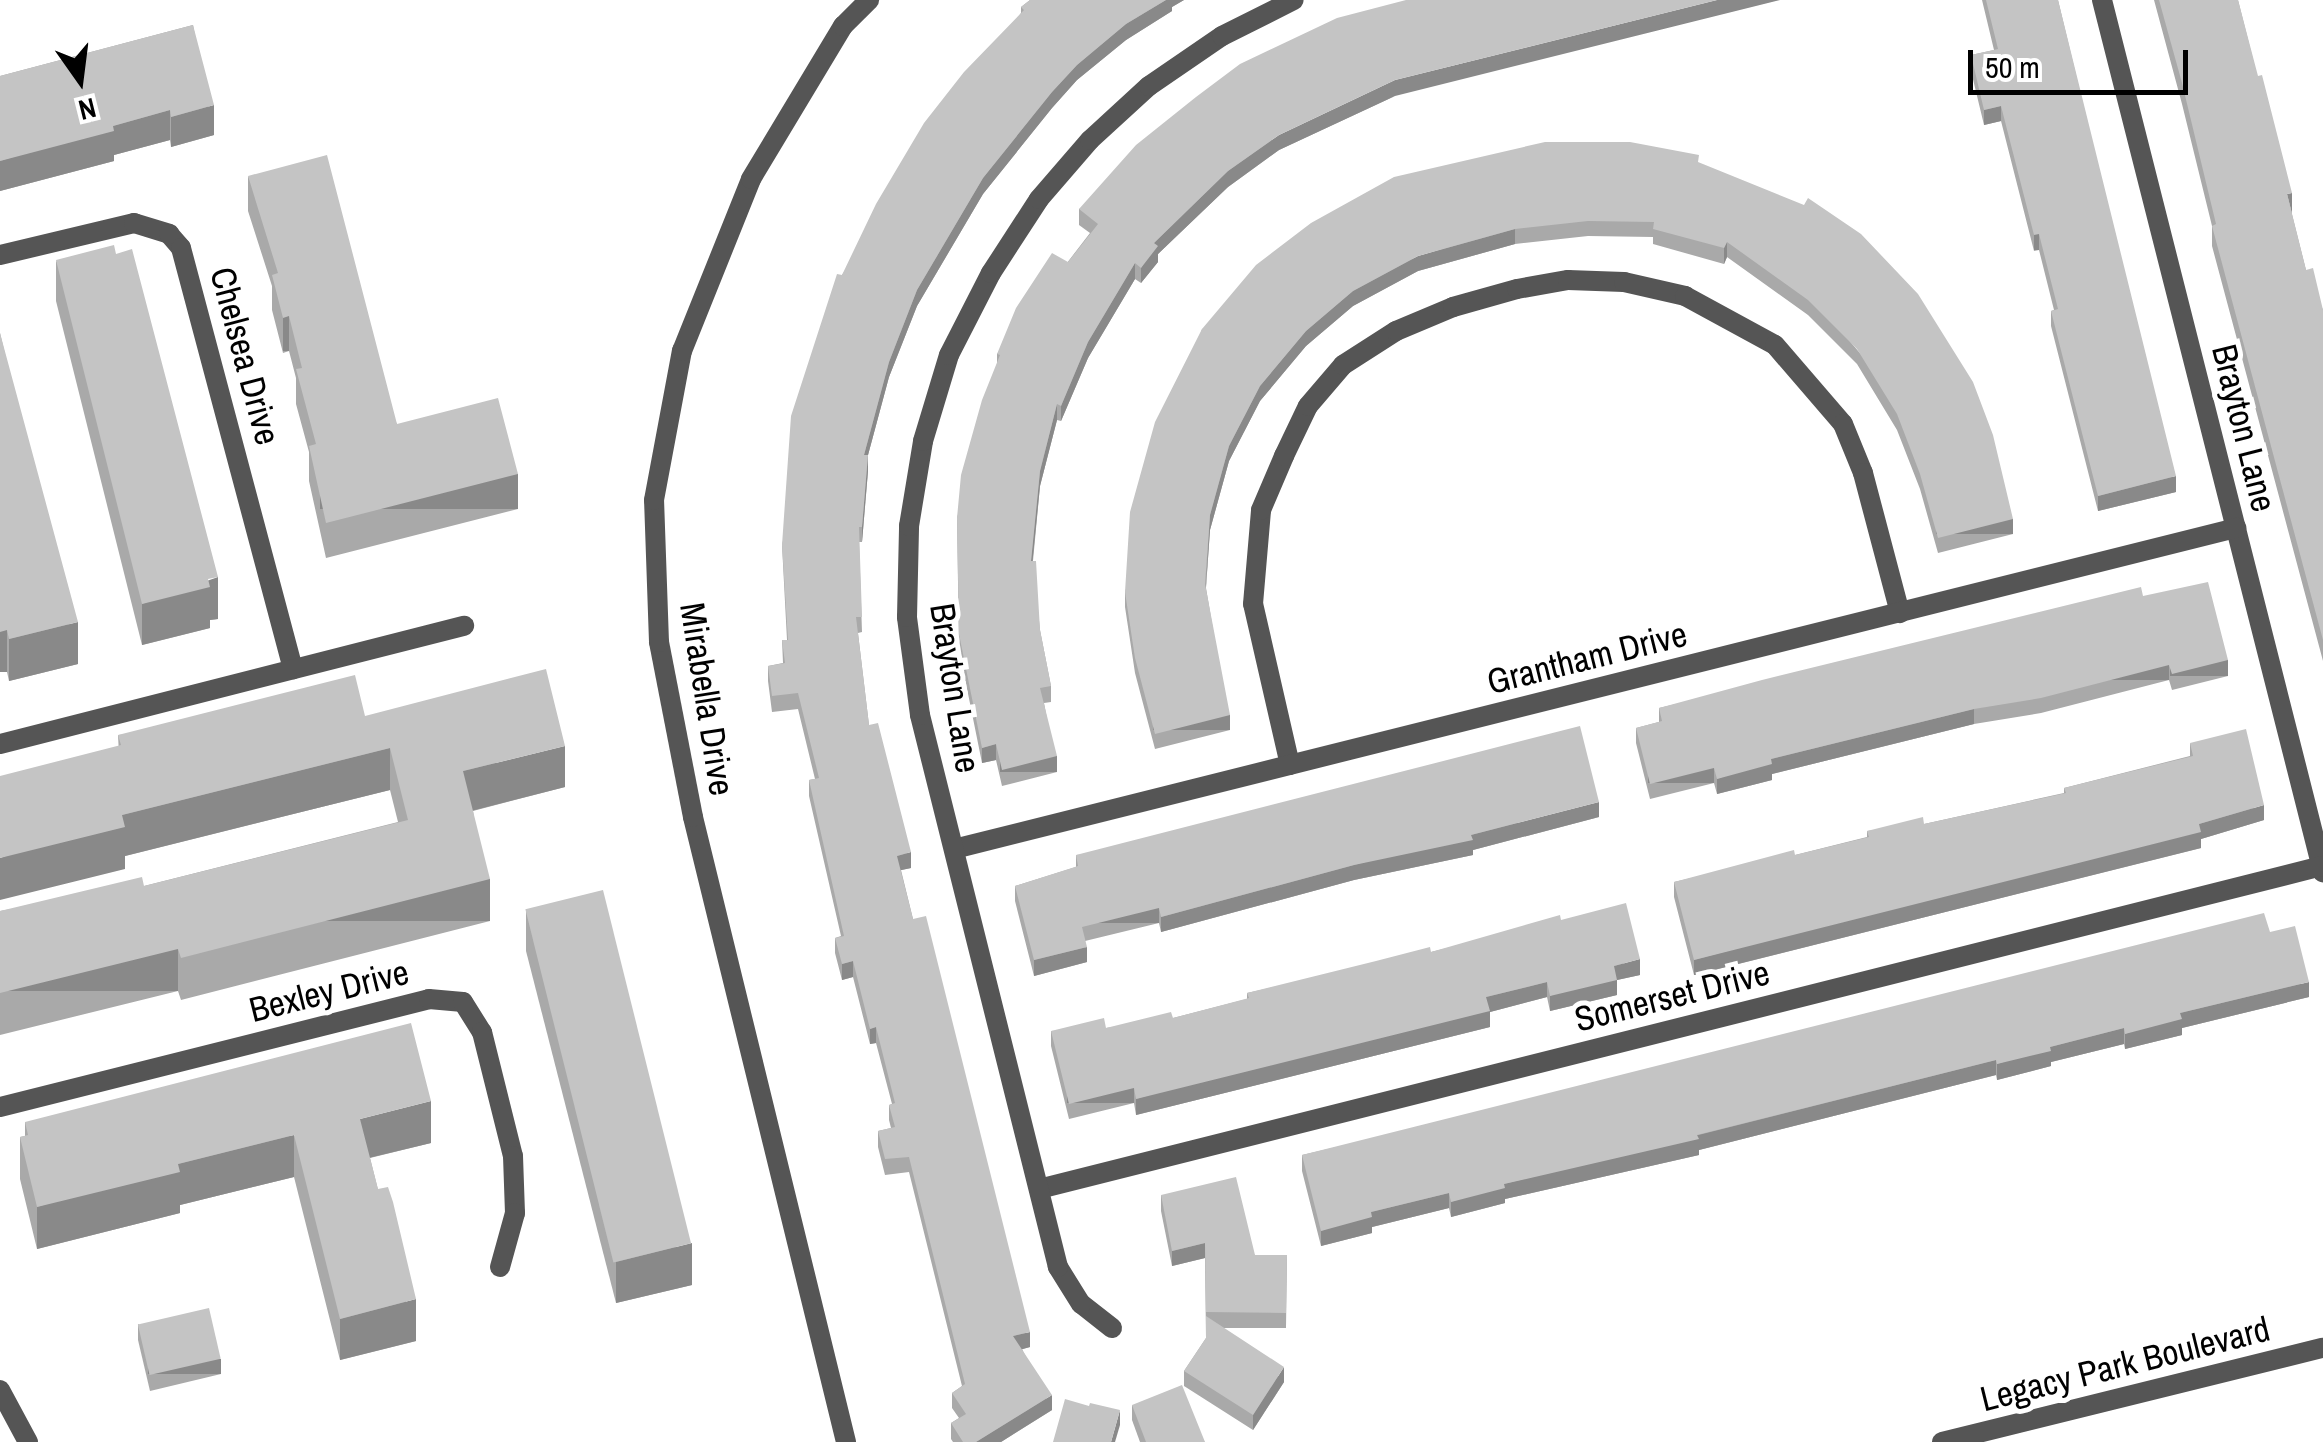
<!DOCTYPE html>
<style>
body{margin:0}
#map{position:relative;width:2323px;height:1442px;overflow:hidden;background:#fff;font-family:"Archivo Narrow",sans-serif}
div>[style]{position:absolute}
.minor>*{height:20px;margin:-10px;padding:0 10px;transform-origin:10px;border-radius:10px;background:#555}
.wall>*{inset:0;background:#a9a9a9}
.shaded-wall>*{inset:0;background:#898989;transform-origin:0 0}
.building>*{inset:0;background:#c4c4c4;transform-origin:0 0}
span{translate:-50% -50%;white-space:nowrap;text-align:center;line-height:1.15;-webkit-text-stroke:10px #fff;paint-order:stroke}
.street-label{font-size:35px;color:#000}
.north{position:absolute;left:30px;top:30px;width:100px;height:100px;-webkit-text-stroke:8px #fff;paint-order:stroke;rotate:166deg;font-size:28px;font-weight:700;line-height:40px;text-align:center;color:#000}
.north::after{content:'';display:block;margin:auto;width:35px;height:45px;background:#000;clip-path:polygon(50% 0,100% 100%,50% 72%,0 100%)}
.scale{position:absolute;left:1968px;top:50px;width:220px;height:45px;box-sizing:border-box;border:5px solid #000;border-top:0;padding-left:12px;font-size:30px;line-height:35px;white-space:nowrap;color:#000;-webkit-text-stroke:8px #fff;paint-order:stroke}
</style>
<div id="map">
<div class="minor">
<div style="left:2102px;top:0;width:900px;rotate:75.78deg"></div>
<div style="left:0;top:255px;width:138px;rotate:-13.4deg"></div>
<div style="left:134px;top:223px;width:37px;rotate:17deg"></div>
<div style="left:169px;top:234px;width:18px;rotate:49deg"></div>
<div style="left:181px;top:248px;width:436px;rotate:75.1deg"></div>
<div style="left:0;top:744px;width:479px;rotate:-14.3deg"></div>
<div style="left:1290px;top:765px;width:165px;rotate:-102.9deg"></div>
<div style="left:1253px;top:604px;width:94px;rotate:-85.1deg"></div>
<div style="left:1261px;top:510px;width:59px;rotate:-66.9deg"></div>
<div style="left:1284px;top:456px;width:55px;rotate:-64.4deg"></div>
<div style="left:1308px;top:406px;width:54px;rotate:-49.5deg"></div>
<div style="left:1343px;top:365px;width:63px;rotate:-32.7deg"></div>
<div style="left:1396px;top:331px;width:62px;rotate:-22.8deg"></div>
<div style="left:1453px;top:307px;width:66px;rotate:-15.7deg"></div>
<div style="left:1517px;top:289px;width:52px;rotate:-10deg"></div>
<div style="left:1568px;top:280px;width:56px;rotate:2deg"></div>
<div style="left:1624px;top:282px;width:63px;rotate:12.9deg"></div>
<div style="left:1685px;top:296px;width:102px;rotate:28.6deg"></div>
<div style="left:1775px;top:345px;width:104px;rotate:49.3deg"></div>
<div style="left:1843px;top:424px;width:53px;rotate:67.8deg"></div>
<div style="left:1863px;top:473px;width:145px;rotate:75.2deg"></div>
<div style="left:954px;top:849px;width:1322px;rotate:-14.06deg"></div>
<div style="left:0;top:1107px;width:442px;rotate:-14.1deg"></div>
<div style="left:429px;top:999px;width:34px;rotate:5deg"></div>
<div style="left:463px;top:1002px;width:36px;rotate:58deg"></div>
<div style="left:482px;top:1032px;width:128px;rotate:76deg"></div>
<div style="left:513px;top:1156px;width:57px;rotate:88deg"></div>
<div style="left:515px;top:1213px;width:56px;rotate:105.5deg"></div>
<div style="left:1039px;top:1189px;width:1323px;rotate:-14.13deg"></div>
<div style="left:1112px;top:1328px;width:39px;rotate:-142deg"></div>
<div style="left:1081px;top:1304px;width:44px;rotate:-121.9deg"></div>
<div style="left:1058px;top:1267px;width:569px;rotate:-104.04deg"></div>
<div style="left:920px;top:715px;width:99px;rotate:-97.6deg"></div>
<div style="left:907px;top:617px;width:91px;rotate:-88.7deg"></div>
<div style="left:909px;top:526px;width:86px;rotate:-80.6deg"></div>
<div style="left:923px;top:441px;width:90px;rotate:-73.2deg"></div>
<div style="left:949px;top:355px;width:92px;rotate:-62.9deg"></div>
<div style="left:991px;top:273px;width:88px;rotate:-57deg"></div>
<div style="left:1039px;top:199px;width:78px;rotate:-49.2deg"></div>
<div style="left:1090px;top:140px;width:80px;rotate:-42.5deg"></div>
<div style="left:1149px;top:86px;width:88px;rotate:-34.4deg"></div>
<div style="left:1222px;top:36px;width:80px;rotate:-26.6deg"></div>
<div style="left:0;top:1390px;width:59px;rotate:61.7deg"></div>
<div style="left:846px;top:1442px;width:643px;rotate:-103.76deg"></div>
<div style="left:693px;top:817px;width:178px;rotate:-101deg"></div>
<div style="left:659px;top:642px;width:142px;rotate:-92deg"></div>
<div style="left:654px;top:500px;width:152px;rotate:-79.4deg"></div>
<div style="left:682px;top:351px;width:185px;rotate:-68.1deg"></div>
<div style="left:751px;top:179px;width:179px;rotate:-59deg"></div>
<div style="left:843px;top:26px;width:37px;rotate:-45deg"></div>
<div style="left:1942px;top:1442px;width:392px;rotate:-13.9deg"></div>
</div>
<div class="wall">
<div style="clip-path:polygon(1030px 0,1184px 0,1172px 7px,1172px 11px,1126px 40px,1077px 80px,1052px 108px,983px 194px,917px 306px,889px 377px,868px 455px,868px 471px,862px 542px,859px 542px,862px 632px,858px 633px,869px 725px,911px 868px,901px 870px,913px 919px,1030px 1347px,1022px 1349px,1052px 1410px,1001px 1442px,953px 1442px,951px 1439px,951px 1423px,959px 1418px,952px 1408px,952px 1393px,962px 1386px,909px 1172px,885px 1175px,878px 1147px,878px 1131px,891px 1128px,889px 1120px,889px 1105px,892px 1104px,876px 1043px,870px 1044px,853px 977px,842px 980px,835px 953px,835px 938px,841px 936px,809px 796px,809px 780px,815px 779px,798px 709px,772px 712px,768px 681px,768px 666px,783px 663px,782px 640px,787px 640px,782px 545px,842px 275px,1021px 13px,1021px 7px)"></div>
<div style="clip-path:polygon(1982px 0,2058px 0,2176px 492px,2098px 511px,2051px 326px,2051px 311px,2054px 310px,2039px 250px,2034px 251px,2001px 121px,1984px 125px,1971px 71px,1971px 55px,1994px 50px)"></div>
<div style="clip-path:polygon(2154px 0,2238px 0,2306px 270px,2323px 310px,2323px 661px,2212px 246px,2212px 226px,2182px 104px)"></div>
<div style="clip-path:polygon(193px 25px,214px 135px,171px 147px,170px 140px,114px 155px,114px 161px,0 191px,0 76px)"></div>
<div style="clip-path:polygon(1395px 96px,1279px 150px,1228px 187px,1158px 254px,1158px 262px,1141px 283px,1135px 279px,1088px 358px,1061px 421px,1057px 420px,1040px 486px,1033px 561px,1040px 630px,1051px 686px,1051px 702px,1044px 703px,1057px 772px,1002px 786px,996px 760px,982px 763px,959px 649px,957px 518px,997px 364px,997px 354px,1090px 233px,1079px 225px,1079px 209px)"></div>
<div style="clip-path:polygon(1699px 163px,2013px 534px,1938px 553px,1920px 489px,1897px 430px,1857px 364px,1808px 315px,1727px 257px,1724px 264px,1653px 244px,1653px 237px,1588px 236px,1515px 244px,1418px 271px,1353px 306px,1306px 346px,1260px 401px,1229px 461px,1210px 530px,1206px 588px,1230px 730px,1155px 749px,1135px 673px,1125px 607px,1125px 592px,1202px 329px)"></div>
<div style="clip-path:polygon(248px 176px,397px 424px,518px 509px,326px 558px,309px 481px,309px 452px,296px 404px,296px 378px,289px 351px,283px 353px,272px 310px,272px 286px,248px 211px)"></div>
<div style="clip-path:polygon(56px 260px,218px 619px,210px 620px,210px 628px,142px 645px,56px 301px)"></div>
<div style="clip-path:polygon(0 333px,78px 664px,9px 681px,7px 672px)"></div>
<div style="clip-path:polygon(2143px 596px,2228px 676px,2172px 690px,2169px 680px,2041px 713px,1974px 724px,1772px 774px,1772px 780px,1717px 794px,1714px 783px,1650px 799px,1636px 743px,1636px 728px,1659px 722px,1659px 708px)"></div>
<div style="clip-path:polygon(365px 716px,565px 787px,473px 811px,490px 921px,181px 1000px,178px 991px,0 1035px,0 911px,144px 886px,398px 822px,390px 790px,125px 856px,125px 869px,118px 735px)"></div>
<div style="clip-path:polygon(2190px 743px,2264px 820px,2201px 839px,2201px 848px,1694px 975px,1674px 897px,1674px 882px,1795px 855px,1867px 837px,1867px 831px,1924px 824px,2064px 793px,2064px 788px,2190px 756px)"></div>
<div style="clip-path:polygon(1599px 817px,1473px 850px,1473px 855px,1354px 880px,1161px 932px,1159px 923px,1085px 941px,1087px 962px,1034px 976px,1015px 901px,1015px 886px,1076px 867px,1076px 855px)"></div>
<div style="clip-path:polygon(526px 910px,692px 1285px,616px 1303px,526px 951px)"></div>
<div style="clip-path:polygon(1561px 920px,1640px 975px,1617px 980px,1617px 995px,1550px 1011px,1547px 997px,1490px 1012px,1490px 1027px,1136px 1115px,1134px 1103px,1069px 1119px,1051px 1046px,1051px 1031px,1106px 1028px,1173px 1018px,1247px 999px,1247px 993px,1431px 952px)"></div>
<div style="clip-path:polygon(2270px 932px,2309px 997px,2182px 1028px,2182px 1035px,2125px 1049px,2124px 1044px,2051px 1062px,2051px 1066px,1997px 1080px,1996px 1075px,1699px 1150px,1699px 1155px,1505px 1199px,1505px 1203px,1451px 1217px,1449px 1208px,1372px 1227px,1372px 1233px,1321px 1246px,1302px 1171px,1302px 1155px)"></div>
<div style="clip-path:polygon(25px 1122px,431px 1143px,370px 1158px,416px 1341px,340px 1360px,294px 1177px,180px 1205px,180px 1213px,37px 1249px,20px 1179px,20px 1137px,25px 1136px)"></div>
<div style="clip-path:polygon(1161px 1195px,1255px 1255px,1287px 1255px,1286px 1328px,1223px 1328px,1284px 1382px,1253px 1430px,1184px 1386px,1184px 1371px,1206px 1338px,1205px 1258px,1172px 1266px,1161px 1211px)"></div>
<div style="clip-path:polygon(138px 1324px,221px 1374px,150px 1391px,138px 1340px)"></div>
<div style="clip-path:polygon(1132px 1405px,1205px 1442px,1140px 1442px,1132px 1420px)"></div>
</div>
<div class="shaded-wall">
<div style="clip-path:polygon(1166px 0,1184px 0,1172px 7px,1172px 11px,1126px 40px,1077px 80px,1052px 108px,983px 194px,917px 306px,889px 377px,864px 470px,864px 455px,889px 362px,917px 290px,983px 178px,1052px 92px,1077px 65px,1126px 24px)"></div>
<div style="clip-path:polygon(1717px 0,1780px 0,1395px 96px,1279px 150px,1228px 187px,1158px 254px,1158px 262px,1141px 283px,1141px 268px,1154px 243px,1228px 171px,1279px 135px,1395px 80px)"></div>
<div style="clip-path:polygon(214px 105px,214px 135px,171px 147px,171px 117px)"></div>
<div style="clip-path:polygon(2001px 106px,2001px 121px,1984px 125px,1984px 110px)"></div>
<div style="clip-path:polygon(170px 110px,170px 140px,114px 155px,114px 161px,0 191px,0 161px,113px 126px)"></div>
<div style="clip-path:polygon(2292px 193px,2292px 214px,2287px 194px)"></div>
<div style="clip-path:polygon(1515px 229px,1515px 244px,1418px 271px,1353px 306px,1306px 346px,1260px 401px,1229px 461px,1210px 530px,1205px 600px,1210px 515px,1229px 446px,1260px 386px,1306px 331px,1353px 291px,1418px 256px)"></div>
<div style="left:2039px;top:234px;width:16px;height:5px;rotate:90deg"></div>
<div style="clip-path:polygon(1727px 242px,1727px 257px,1724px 264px,1724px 248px)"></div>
<div style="clip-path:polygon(1135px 263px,1135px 279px,1088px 358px,1061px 421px,1061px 406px,1088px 342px)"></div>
<div style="left:289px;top:316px;width:35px;height:6px;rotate:90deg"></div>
<div style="clip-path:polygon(1057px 404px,1057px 420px,1040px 486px,1031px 576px,1031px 561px,1040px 471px)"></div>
<div style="clip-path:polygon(868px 455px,868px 471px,862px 542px,862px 527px)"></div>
<div style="left:518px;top:474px;width:35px;height:198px;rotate:90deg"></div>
<div style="clip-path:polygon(2176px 476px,2176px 492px,2098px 511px,2098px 496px)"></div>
<div style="left:2013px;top:519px;width:15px;height:77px;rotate:90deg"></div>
<div style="clip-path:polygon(218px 577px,218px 619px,210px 620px,210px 628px,142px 645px,142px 604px)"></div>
<div style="clip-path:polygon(78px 622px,78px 664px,9px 681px,9px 639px)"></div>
<div style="left:7px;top:630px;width:42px;height:7px;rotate:90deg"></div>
<div style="left:2228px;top:660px;width:16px;height:58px;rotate:90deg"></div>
<div style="left:2169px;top:665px;width:15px;height:132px;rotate:90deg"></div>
<div style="clip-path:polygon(1974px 709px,1974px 724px,1772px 774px,1772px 780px,1717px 794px,1717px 779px,1771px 759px)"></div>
<div style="left:1230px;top:715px;width:15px;height:77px;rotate:90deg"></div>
<div style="clip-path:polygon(996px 744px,996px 760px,982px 763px,982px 748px)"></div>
<div style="clip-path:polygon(565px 746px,565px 787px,463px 813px,463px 771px)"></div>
<div style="clip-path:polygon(390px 748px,390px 790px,125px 856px,125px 869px,0 900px,0 858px,122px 815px)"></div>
<div style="left:1057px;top:756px;width:16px;height:57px;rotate:90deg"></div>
<div style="left:1714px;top:768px;width:15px;height:66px;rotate:90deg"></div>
<div style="clip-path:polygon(1599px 802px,1599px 817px,1473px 850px,1473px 855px,1354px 880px,1161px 932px,1161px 917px,1354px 865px)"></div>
<div style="clip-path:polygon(2264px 805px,2264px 820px,2201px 839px,2201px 848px,1694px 975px,1694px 960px,2199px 824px)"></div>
<div style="clip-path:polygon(911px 852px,911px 868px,897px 871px,897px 856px)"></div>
<div style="left:490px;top:879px;width:42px;height:319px;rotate:90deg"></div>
<div style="left:1159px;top:908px;width:15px;height:79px;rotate:90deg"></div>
<div style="clip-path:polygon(1087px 947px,1087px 962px,1034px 976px,1034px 960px)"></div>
<div style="left:178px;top:949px;width:42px;height:183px;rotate:90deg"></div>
<div style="clip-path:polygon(1640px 959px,1640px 975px,1617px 980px,1617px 995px,1550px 1011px,1550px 996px,1614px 966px)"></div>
<div style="clip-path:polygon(853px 961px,853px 977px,842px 980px,842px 964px)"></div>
<div style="clip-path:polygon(1547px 982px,1547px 997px,1490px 1012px,1490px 1027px,1136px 1115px,1136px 1099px,1486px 997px)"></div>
<div style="clip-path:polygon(2309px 982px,2309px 997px,2182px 1028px,2182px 1035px,2125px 1049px,2125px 1034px,2180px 1013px)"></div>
<div style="clip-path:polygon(876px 1027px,876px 1043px,870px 1044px,870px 1029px)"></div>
<div style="clip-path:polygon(2124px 1028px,2124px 1044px,2051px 1062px,2051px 1066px,1997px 1080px,1997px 1064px,2050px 1047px)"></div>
<div style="clip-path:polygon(1996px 1060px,1996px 1075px,1699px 1150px,1699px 1155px,1505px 1199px,1505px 1203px,1451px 1217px,1451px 1202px,1504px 1184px)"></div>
<div style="left:1134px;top:1088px;width:15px;height:67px;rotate:90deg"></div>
<div style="clip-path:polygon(431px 1101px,431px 1143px,360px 1160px,360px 1119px)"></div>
<div style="clip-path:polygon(294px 1135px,294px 1177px,180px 1205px,180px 1213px,37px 1249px,37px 1207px,178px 1164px)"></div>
<div style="clip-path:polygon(1449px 1193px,1449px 1208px,1372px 1227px,1372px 1233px,1321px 1246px,1321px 1231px,1371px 1212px)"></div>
<div style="clip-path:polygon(692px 1243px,692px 1285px,616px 1303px,616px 1262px)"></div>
<div style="clip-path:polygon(1205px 1243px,1205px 1258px,1172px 1266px,1172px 1251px)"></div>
<div style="clip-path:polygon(416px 1299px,416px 1341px,340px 1360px,340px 1319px)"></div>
<div style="clip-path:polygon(1030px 1332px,1030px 1347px,1013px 1352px,1013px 1336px)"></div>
<div style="left:221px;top:1359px;width:15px;height:73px;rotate:90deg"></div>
<div style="clip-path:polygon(1284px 1367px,1284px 1382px,1253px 1430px,1253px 1415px)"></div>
<div style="clip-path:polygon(1052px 1395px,1052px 1410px,1001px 1442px,976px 1442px)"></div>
<div style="clip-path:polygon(1120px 1410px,1120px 1425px,1115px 1442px,1111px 1442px)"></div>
</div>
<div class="building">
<div style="clip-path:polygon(1030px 0,1166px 0,1126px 24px,1077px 65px,1052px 92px,983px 178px,917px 290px,889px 362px,864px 455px,868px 455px,862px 527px,859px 527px,862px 617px,856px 617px,869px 725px,878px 723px,911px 852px,897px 856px,913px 919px,926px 916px,1030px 1332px,1013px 1336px,1052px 1395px,976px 1442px,963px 1442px,951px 1423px,966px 1414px,952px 1393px,965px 1384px,909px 1157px,885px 1159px,878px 1131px,895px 1127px,889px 1105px,895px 1103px,876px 1027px,870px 1029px,853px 961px,842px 964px,835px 938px,844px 936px,809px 780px,819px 778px,798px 693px,772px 696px,768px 666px,785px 663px,782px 640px,788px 640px,782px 545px,791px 416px,837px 274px,842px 275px,876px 204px,924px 123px,964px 72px,1024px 10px,1021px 7px)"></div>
<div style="clip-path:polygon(1406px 0,1717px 0,1395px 80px,1279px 135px,1228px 171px,1154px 243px,1158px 246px,1141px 268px,1135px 263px,1088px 342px,1061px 406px,1057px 404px,1040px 471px,1031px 561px,1036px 561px,1040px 630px,1051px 686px,1040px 688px,1057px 756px,1002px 770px,996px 744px,982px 748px,959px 634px,957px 518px,961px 475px,982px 400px,1000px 355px,997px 354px,1016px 308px,1052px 253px,1068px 262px,1098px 224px,1079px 209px,1136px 145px,1196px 97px,1240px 64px,1337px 18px)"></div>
<div style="clip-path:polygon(1986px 0,2058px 0,2176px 476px,2098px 496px,2051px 311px,2058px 309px,2039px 234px,2034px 235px,2001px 106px,1984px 110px,1971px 55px,1998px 49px)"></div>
<div style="clip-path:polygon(2159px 0,2238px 0,2258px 76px,2262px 75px,2292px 193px,2287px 194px,2306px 270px,2313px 268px,2323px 310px,2323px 640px,2212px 226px,2216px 224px,2182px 83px)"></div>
<div style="clip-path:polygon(193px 25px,214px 105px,171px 117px,170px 110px,113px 126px,114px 131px,0 161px,0 76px)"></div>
<div style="clip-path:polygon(1545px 142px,1630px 142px,1699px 155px,1698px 162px,1804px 205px,1808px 198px,1861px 234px,1918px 294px,1973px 382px,1993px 435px,2013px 519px,1938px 538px,1920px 474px,1897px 414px,1857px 349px,1808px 300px,1727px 242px,1724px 248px,1653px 229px,1654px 222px,1588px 221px,1515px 229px,1418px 256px,1353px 291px,1306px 331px,1260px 386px,1229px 446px,1210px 515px,1205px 584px,1230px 715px,1155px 734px,1135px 658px,1125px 592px,1130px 512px,1155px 422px,1202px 329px,1256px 265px,1311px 223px,1394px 177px)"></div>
<div style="clip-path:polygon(327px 155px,397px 424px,498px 398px,518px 474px,326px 523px,309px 446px,316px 444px,296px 369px,302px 368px,289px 316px,283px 318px,272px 275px,278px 273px,248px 176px)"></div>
<div style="clip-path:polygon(114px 245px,116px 254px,132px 249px,218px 577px,208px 579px,210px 587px,142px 604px,56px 260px)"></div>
<div style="clip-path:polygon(0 333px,78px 622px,9px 639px,7px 630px,0 632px)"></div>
<div style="clip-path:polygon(2208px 582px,2228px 660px,2172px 674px,2169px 665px,2041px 698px,1974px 709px,1771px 759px,1772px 764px,1717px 779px,1714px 768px,1650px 784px,1636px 728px,1662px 721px,1659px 708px,1762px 680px,2141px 587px,2143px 596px)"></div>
<div style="clip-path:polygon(546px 669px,565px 746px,463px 771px,490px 879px,181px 958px,178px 949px,0 993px,0 911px,142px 877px,144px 886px,408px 820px,390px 748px,122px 815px,125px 827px,0 858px,0 776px,121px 745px,118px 735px,355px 675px,365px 716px)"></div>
<div style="clip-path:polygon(1580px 726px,1599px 802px,1471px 835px,1473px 840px,1354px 865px,1161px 917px,1159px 908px,1082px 927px,1087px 947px,1034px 960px,1015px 886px,1078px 866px,1076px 855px)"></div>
<div style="clip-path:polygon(2246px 729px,2264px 805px,2199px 824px,2201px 832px,1694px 960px,1674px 882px,1794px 850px,1795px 855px,1869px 837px,1867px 831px,1923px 817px,1924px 824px,2066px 793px,2064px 788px,2193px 756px,2190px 743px)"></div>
<div style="left:603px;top:890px;width:364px;height:80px;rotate:76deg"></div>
<div style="clip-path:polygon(1626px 903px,1640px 959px,1614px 966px,1617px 980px,1550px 996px,1547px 982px,1486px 997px,1490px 1011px,1136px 1099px,1134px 1088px,1069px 1104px,1051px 1031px,1104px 1018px,1106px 1028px,1171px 1012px,1173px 1018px,1249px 998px,1247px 993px,1376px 961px,1430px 947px,1431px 952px,1560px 915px,1561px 920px)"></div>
<div style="clip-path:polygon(2264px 913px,2270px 932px,2295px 926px,2309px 982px,2180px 1013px,2182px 1019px,2125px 1034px,2124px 1028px,2050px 1047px,2051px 1051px,1997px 1064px,1996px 1060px,1697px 1135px,1699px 1139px,1504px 1184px,1505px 1188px,1451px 1202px,1449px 1193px,1371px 1212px,1372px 1217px,1321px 1231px,1302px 1155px)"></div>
<div style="clip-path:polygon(411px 1023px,431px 1101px,360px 1119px,378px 1189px,388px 1187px,393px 1202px,416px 1299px,340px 1319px,294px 1135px,178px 1164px,180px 1172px,37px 1207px,20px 1137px,28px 1135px,25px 1122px)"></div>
<div style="clip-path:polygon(1236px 1177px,1255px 1255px,1287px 1255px,1286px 1313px,1206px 1312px,1205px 1243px,1172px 1251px,1161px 1195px)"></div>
<div style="left:209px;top:1308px;width:52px;height:73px;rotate:77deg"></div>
<div style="clip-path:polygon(1206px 1316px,1284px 1367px,1253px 1415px,1184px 1371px,1206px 1338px)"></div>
<div style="clip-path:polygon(1182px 1385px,1205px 1442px,1146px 1442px,1132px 1405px)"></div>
<div style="clip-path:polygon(1065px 1399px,1089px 1406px,1090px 1403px,1120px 1410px,1111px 1442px,1053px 1442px)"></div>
</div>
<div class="street-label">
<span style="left:245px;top:356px;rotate:75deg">Chelsea Drive</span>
<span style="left:2244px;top:428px;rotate:76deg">Brayton Lane</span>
<span style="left:1587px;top:658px;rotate:-14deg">Grantham Drive</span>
<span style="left:955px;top:688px;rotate:81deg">Brayton Lane</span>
<span style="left:707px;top:699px;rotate:81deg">Mirabella Drive</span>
<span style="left:329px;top:991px;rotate:-14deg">Bexley Drive</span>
<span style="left:1672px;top:996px;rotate:-14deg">Somerset Drive</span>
<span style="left:2125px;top:1364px;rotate:-14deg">Legacy Park Boulevard</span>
</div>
<div class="north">N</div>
<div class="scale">50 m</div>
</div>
